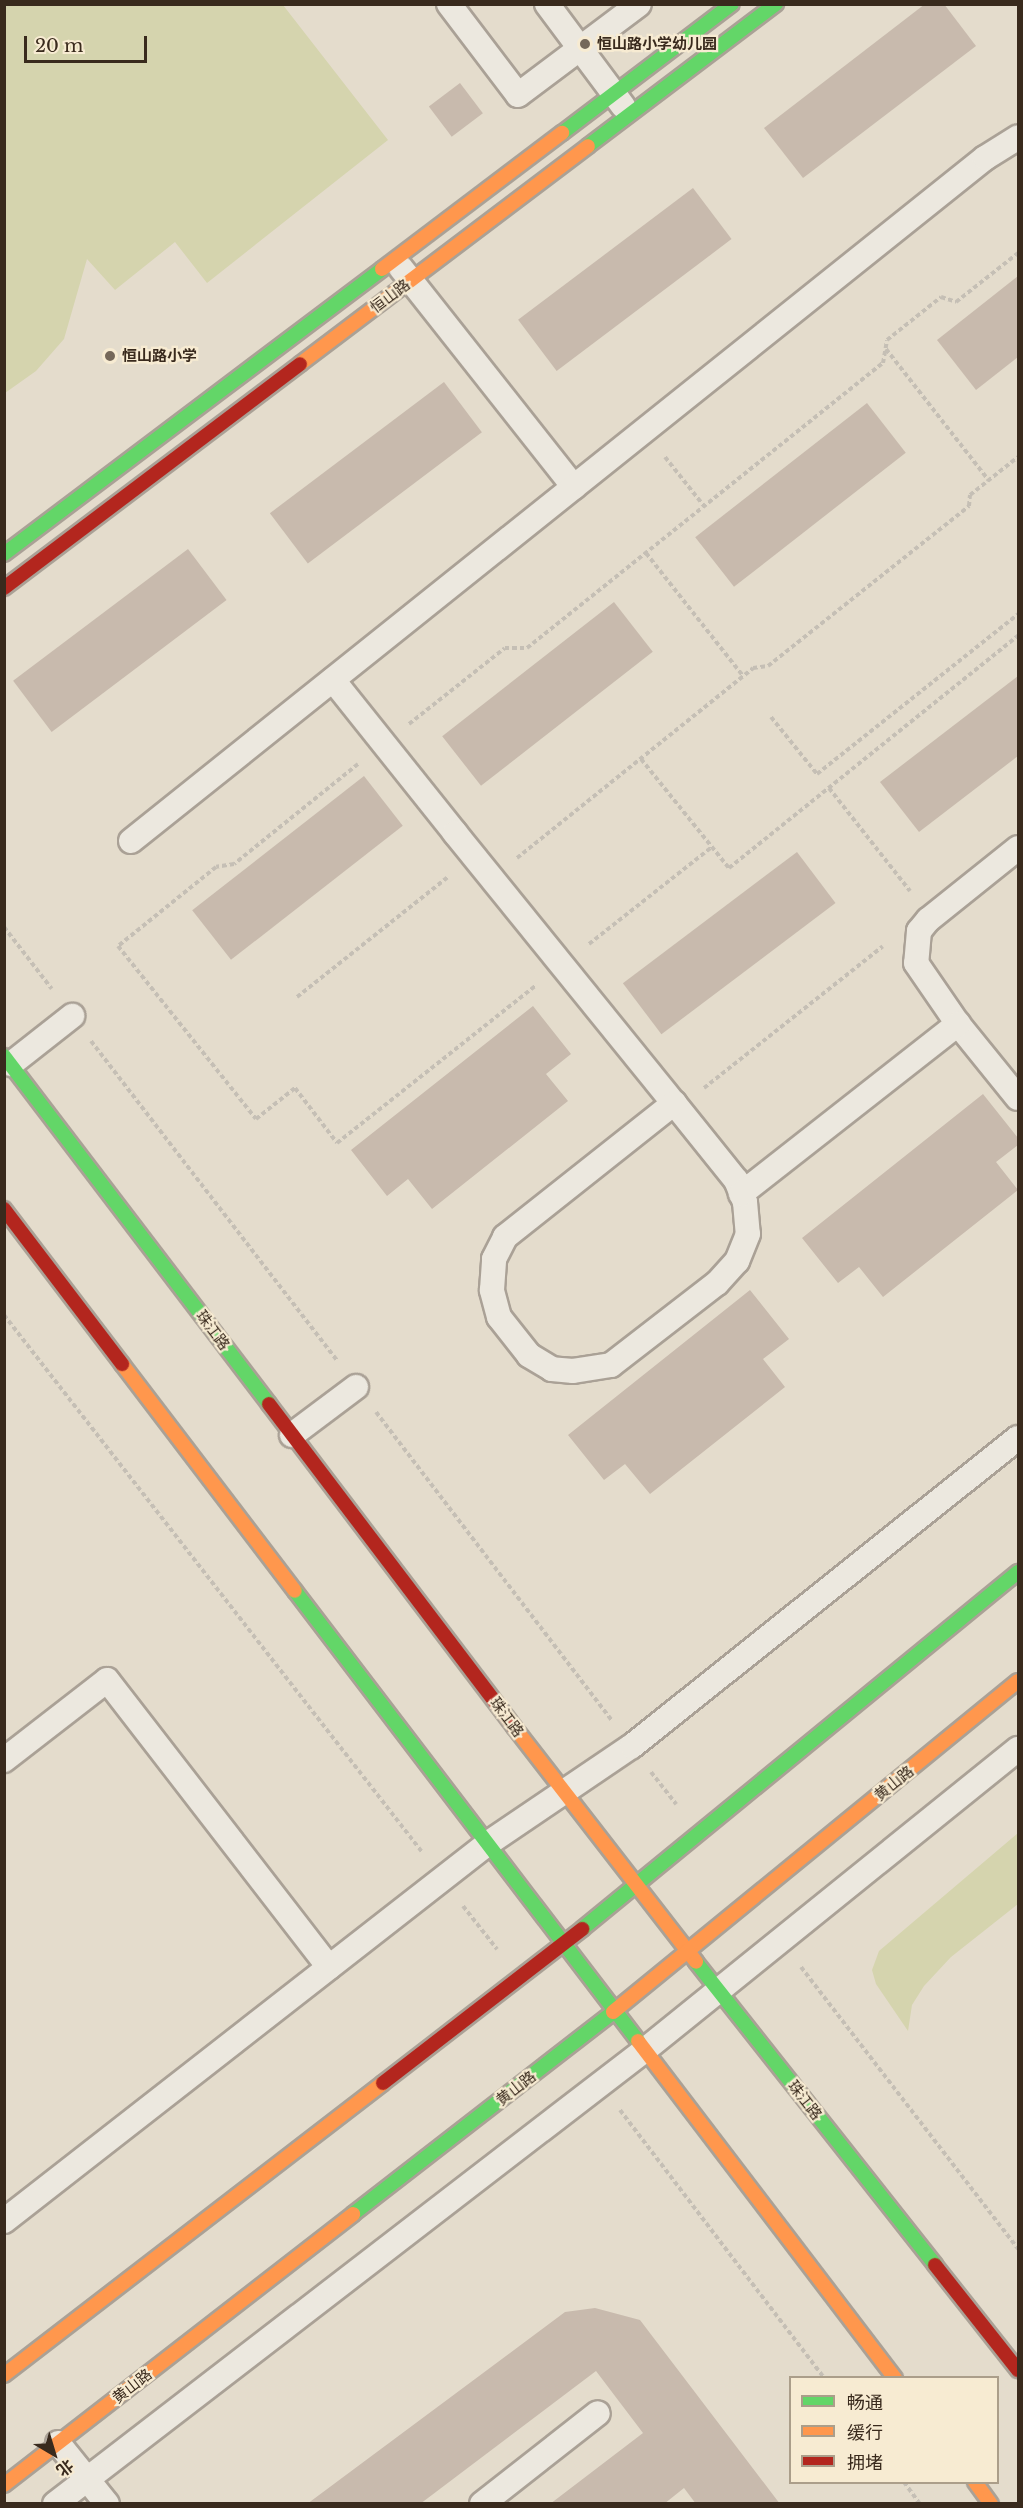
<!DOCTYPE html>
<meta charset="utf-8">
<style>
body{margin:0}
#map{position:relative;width:1023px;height:2508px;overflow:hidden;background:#e4dccc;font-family:"Libre Baskerville","Noto Sans SC",serif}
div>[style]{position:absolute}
.green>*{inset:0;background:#d5d4ae}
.building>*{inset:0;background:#c8baad;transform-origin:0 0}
.path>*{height:4px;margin-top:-2px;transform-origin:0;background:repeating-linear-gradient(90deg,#c5bfb5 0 4.5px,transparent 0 7.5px)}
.roads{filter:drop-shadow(2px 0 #aaa196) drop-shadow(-2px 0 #aaa196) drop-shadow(0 2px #aaa196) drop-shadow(0 -2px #aaa196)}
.lane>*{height:24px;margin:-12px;padding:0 12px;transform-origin:12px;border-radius:12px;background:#ece8df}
.fast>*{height:14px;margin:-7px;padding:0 7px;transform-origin:7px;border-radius:7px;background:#63d668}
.slow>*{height:14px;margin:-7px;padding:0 7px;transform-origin:7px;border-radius:7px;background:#ff974d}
.jam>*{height:14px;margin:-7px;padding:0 7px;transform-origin:7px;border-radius:7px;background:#b3261e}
.dots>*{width:16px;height:16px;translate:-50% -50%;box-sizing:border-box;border:3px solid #f7ebd2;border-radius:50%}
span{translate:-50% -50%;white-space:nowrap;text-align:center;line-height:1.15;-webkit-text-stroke:4.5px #f7ebd2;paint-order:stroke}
.poi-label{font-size:15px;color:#392a1d;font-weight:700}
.left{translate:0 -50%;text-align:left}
.street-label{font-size:15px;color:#392a1d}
.frame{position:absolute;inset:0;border:6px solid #392a1d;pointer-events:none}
.legend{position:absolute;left:789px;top:2376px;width:210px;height:108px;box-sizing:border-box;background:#f7ebd2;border:2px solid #ab9e8a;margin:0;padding:8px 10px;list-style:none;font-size:18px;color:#392a1d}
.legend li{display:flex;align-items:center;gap:12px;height:30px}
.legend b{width:30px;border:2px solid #ab9e8a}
.north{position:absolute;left:24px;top:2424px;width:60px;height:60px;-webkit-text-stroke:4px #f7ebd2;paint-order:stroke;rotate:142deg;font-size:16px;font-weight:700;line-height:24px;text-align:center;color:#392a1d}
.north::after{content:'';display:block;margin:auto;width:21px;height:27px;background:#392a1d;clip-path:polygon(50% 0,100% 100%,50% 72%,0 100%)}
.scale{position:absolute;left:24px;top:36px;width:123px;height:27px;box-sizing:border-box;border:3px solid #392a1d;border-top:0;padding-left:8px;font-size:18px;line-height:21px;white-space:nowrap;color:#392a1d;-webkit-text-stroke:4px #f7ebd2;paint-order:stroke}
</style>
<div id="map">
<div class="green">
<div style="clip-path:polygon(5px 4px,283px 5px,388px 140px,207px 283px,175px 242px,115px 290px,87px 259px,64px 339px,36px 371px,5px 393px)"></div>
<div style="clip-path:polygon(1018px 1833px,1018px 1904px,951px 1957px,924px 1986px,912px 2005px,908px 2031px,876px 1984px,872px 1970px,879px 1951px)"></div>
</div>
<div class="building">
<div style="clip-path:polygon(925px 4px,944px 4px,976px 46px,803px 178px,764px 128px)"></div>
<div style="left:460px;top:83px;width:38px;height:39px;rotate:53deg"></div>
<div style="left:693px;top:188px;width:64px;height:219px;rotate:53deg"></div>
<div style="clip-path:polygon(1018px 276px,1018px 357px,976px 390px,937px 340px)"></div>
<div style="left:444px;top:382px;width:63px;height:218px;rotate:53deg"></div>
<div style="left:867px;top:403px;width:63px;height:218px;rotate:52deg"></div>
<div style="left:188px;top:549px;width:64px;height:219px;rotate:53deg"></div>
<div style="left:614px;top:602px;width:63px;height:218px;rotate:52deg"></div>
<div style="clip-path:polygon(1018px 676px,1018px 756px,919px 832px,880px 782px)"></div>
<div style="left:364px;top:776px;width:63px;height:218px;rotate:52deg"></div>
<div style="left:797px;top:852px;width:64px;height:218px;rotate:53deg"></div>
<div style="clip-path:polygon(533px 1006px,571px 1054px,546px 1074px,568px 1101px,432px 1209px,408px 1179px,387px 1196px,351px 1150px)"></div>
<div style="clip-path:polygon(983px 1094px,1018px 1138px,1018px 1145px,996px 1162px,1018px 1190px,883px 1297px,859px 1267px,838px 1283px,802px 1238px)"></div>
<div style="clip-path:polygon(750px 1290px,789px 1339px,763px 1359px,785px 1387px,650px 1494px,625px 1464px,604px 1480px,568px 1435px)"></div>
<div style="clip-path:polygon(595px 2308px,640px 2320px,780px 2504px,696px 2504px,684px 2488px,664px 2504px,550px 2504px,643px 2433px,596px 2371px,420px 2504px,307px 2504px,565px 2312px)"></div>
</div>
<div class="path">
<div style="left:886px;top:349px;width:167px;rotate:52deg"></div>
<div style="left:665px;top:457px;width:63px;rotate:51.5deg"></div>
<div style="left:646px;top:553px;width:157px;rotate:51.7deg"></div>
<div style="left:771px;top:717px;width:73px;rotate:51.1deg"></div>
<div style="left:817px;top:774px;width:257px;rotate:-38.5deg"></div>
<div style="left:409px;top:724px;width:122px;rotate:-38.4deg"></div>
<div style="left:505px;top:648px;width:22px"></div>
<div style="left:527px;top:648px;width:456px;rotate:-38.7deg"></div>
<div style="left:883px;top:363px;width:23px;rotate:-80deg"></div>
<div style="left:887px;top:340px;width:69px;rotate:-38.5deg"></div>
<div style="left:941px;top:297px;width:16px;rotate:18deg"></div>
<div style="left:956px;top:302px;width:79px;rotate:-38.3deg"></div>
<div style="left:641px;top:759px;width:140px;rotate:51.1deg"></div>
<div style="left:729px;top:868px;width:371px;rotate:-38.8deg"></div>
<div style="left:358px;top:764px;width:159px;rotate:141.1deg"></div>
<div style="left:234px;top:864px;width:18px;rotate:171deg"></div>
<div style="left:216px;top:867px;width:126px;rotate:141.1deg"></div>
<div style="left:118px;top:946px;width:221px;rotate:51.4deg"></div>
<div style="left:256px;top:1119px;width:50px;rotate:-38.5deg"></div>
<div style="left:295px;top:1088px;width:69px;rotate:52.6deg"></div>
<div style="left:337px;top:1143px;width:254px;rotate:-38.4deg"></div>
<div style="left:829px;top:788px;width:131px;rotate:51.8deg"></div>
<div style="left:517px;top:858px;width:303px;rotate:-38.8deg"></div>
<div style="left:753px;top:668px;width:15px;rotate:-8deg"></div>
<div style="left:768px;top:666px;width:257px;rotate:-38.5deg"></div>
<div style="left:969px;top:506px;width:11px;rotate:-85deg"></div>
<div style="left:970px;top:495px;width:61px;rotate:-38.4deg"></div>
<div style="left:4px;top:927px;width:78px;rotate:52.3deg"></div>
<div style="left:589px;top:944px;width:157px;rotate:-38.3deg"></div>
<div style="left:297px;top:997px;width:193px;rotate:-38.5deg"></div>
<div style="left:91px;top:1041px;width:404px;rotate:52.4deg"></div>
<div style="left:704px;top:1088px;width:228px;rotate:-38.4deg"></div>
<div style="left:4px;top:1315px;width:681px;rotate:52.1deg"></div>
<div style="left:376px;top:1412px;width:389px;rotate:52.6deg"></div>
<div style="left:651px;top:1772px;width:41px;rotate:52deg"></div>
<div style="left:463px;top:1906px;width:55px;rotate:51.7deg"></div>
<div style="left:801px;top:1967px;width:356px;rotate:52.4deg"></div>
<div style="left:620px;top:2110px;width:337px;rotate:52.7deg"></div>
<div style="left:904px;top:2482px;width:27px;rotate:54deg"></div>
</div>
<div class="roads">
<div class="lane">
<div style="left:449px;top:4px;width:114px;rotate:52.8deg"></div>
<div style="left:518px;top:95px;width:151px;rotate:-36.9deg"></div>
<div style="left:547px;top:4px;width:127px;rotate:53.3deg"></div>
<div style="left:401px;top:268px;width:279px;rotate:51.7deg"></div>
<div style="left:333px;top:680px;width:196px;rotate:51.4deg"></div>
<div style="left:455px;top:833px;width:348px;rotate:51deg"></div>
<div style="left:674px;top:1103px;width:99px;rotate:51.2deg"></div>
<div style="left:736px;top:1180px;width:24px;rotate:68deg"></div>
<div style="left:745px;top:1202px;width:32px;rotate:85deg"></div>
<div style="left:748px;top:1234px;width:29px;rotate:112deg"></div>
<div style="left:737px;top:1261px;width:30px;rotate:132deg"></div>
<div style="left:717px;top:1283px;width:134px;rotate:142.3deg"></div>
<div style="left:611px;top:1365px;width:38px;rotate:171deg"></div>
<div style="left:573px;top:1371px;width:21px;rotate:-175deg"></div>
<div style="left:552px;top:1369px;width:27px;rotate:-149deg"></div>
<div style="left:529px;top:1355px;width:48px;rotate:-128.3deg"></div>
<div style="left:499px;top:1317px;width:28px;rotate:-105deg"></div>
<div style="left:492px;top:1290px;width:31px;rotate:-86deg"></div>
<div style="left:494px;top:1259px;width:25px;rotate:-63deg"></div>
<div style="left:505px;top:1237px;width:216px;rotate:-38.4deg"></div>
<div style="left:131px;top:841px;width:1094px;rotate:-38.65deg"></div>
<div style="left:985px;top:158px;width:39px;rotate:-32deg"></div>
<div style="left:1018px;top:848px;width:115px;rotate:141.3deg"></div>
<div style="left:928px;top:920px;width:14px;rotate:129deg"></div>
<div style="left:919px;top:931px;width:32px;rotate:95deg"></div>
<div style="left:916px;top:963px;width:74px;rotate:55.5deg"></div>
<div style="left:958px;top:1024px;width:95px;rotate:51deg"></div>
<div style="left:11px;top:1064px;width:78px;rotate:-38.2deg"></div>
<div style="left:741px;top:1194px;width:276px;rotate:-38.1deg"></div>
<div style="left:292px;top:1435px;width:80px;rotate:-36.9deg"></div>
<div style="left:4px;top:1760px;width:130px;rotate:-37.8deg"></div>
<div style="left:107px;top:1680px;width:363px;rotate:52.3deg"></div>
<div style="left:4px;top:2221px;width:613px;rotate:-37.97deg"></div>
<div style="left:487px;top:1844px;width:175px;rotate:-34.1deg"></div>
<div style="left:632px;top:1746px;width:494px;rotate:-38.6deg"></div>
<div style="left:58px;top:2443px;width:78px;rotate:51.2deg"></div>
<div style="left:55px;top:2504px;width:746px;rotate:-37.59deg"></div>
<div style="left:646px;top:2049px;width:478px;rotate:-38.9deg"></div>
<div style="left:482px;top:2504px;width:147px;rotate:-38.1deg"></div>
</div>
<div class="fast">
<div style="left:562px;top:133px;width:213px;rotate:-37.2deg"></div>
<div style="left:588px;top:146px;width:236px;rotate:-37.1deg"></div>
<div style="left:4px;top:554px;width:473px;rotate:-37deg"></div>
<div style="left:4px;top:1056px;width:437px;rotate:52.7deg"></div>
<div style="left:295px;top:1591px;width:566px;rotate:52.68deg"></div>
<div style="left:582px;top:1929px;width:564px;rotate:-39.31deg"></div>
<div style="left:696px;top:1962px;width:386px;rotate:51.7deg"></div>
<div style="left:353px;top:2214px;width:329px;rotate:-37.8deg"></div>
</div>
<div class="slow">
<div style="left:382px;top:269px;width:226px;rotate:-37.1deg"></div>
<div style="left:300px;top:364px;width:361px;rotate:-37.1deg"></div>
<div style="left:122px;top:1364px;width:285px;rotate:52.7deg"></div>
<div style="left:514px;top:1727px;width:297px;rotate:52.2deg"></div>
<div style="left:613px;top:2012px;width:523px;rotate:-39.26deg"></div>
<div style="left:638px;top:2041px;width:424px;rotate:52.7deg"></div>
<div style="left:4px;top:2375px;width:478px;rotate:-37.6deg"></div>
<div style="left:975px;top:2482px;width:27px;rotate:54deg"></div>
<div style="left:4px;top:2485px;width:442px;rotate:-37.8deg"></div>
</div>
<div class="jam">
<div style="left:4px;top:588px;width:371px;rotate:-37.1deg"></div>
<div style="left:4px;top:1209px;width:195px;rotate:52.7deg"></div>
<div style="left:269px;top:1404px;width:405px;rotate:52.8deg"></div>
<div style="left:383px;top:2083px;width:252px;rotate:-37.7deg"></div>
<div style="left:935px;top:2265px;width:134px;rotate:51.7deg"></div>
</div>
</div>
<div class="dots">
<div style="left:585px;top:44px;background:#75685a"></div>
<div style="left:110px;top:356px;background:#75685a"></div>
</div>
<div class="poi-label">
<span class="left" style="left:597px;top:44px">恒山路小学幼儿园</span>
<span class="left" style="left:122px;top:356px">恒山路小学</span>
</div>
<div class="street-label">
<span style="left:390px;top:296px;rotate:-37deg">恒山路</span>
<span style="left:213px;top:1330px;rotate:53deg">珠江路</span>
<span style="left:507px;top:1717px;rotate:53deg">珠江路</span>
<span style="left:894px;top:1783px;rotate:-39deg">黄山路</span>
<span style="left:516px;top:2088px;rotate:-38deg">黄山路</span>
<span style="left:805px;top:2100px;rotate:52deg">珠江路</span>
<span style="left:132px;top:2386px;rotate:-38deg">黄山路</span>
</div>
<div class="frame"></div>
<ul class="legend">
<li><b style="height:8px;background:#63d668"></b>畅通</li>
<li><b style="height:8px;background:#ff974d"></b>缓行</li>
<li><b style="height:8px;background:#b3261e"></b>拥堵</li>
</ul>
<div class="north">北</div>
<div class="scale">20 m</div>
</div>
